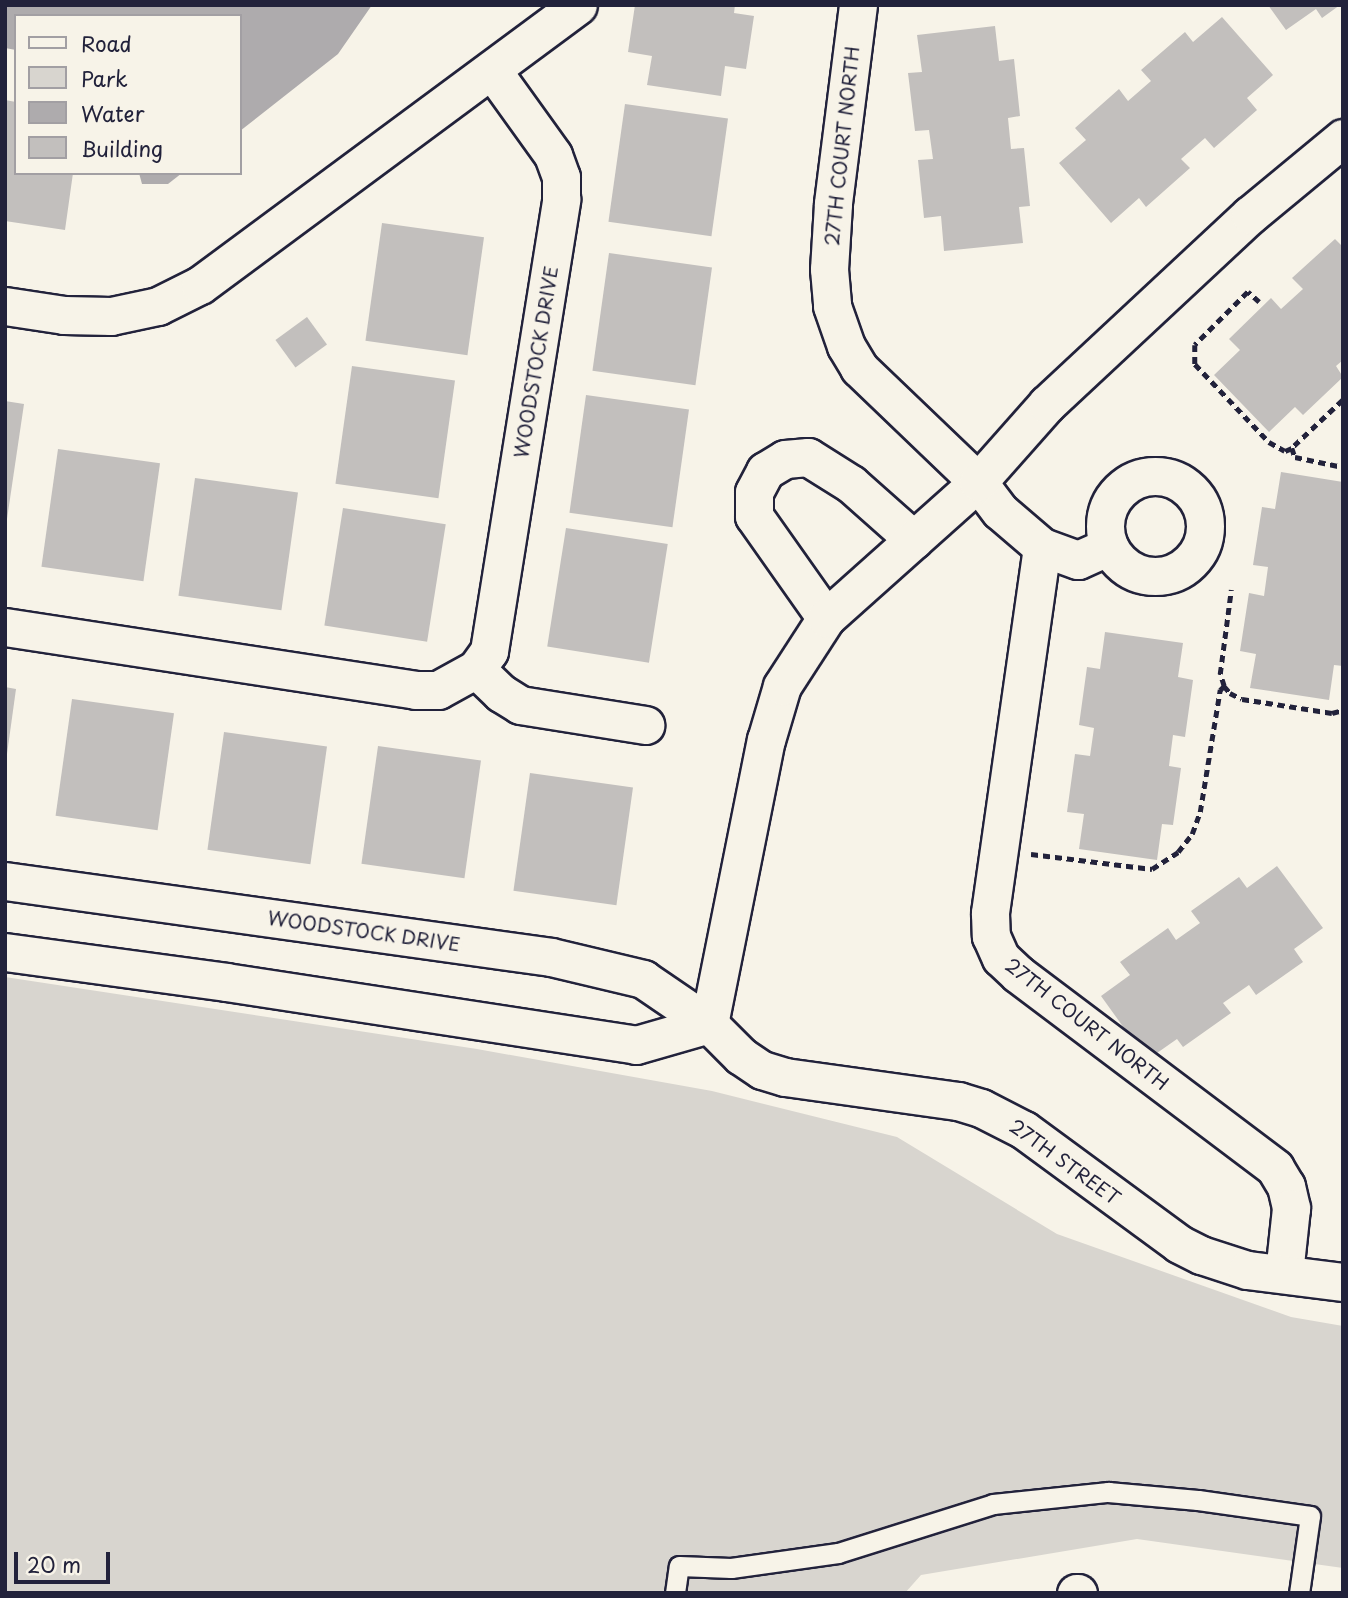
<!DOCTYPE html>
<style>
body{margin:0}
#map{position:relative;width:1348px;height:1598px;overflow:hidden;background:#f7f3e8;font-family:"Playpen Sans",sans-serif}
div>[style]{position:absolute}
.green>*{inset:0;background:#d8d5cf}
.water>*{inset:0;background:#aeabad}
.building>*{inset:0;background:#c2bfbd;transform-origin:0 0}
.path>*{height:4.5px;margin-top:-2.25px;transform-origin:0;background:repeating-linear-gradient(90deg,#22223b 0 7px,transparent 0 12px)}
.roads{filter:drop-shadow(2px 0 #22223b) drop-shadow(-2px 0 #22223b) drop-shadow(0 2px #22223b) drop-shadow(0 -2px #22223b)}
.lane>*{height:19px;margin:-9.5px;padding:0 9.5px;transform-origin:9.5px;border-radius:9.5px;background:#f7f3e8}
.street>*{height:37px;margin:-18.5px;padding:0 18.5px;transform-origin:18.5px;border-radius:18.5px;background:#f7f3e8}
.street>.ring{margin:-18.5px;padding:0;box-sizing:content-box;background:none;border:37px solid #f7f3e8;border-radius:50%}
span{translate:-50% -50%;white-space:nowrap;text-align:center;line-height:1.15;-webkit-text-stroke:7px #f7f3e8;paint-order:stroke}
.street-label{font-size:19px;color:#22223b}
.frame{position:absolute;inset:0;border:7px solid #22223b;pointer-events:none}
.legend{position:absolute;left:14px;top:14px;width:228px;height:161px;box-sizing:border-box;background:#f7f3e8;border:2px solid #a29fa3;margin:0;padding:9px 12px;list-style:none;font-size:21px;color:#22223b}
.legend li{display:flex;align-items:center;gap:14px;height:35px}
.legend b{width:35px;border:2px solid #a29fa3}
.scale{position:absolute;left:14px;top:1552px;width:96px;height:32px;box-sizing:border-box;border:4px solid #22223b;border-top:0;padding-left:9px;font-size:21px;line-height:24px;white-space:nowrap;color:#22223b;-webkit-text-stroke:5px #f7f3e8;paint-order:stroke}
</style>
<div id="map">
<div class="green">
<div style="clip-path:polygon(5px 977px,477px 1049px,712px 1091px,897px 1137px,1057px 1234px,1291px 1317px,1343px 1326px,1343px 1568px,1137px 1539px,921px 1575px,905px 1593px,5px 1593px)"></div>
</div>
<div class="water">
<div style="clip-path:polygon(5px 5px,372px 5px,338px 54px,240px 131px,240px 16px,16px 16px,16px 50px,5px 48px)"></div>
<div style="clip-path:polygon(139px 173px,182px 173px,168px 184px,142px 184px)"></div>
</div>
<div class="building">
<div style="clip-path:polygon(635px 5px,735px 5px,734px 13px,754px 16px,746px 69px,725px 66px,721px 96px,647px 85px,652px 56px,628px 52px)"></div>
<div style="clip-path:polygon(1268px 5px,1340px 5px,1322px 18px,1316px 9px,1286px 30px)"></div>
<div style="clip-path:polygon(1222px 17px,1273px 75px,1247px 98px,1257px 110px,1214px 148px,1205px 138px,1181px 159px,1190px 168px,1146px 207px,1139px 198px,1111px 223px,1059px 163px,1086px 140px,1075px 128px,1119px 89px,1128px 101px,1151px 81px,1141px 70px,1185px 32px,1193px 42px)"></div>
<div style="clip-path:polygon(995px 26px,999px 61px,1014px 59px,1020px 116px,1008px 118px,1011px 149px,1024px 148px,1030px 206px,1019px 207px,1023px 243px,944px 251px,941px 216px,924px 218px,918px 160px,933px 159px,929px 130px,915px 131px,908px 73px,922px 72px,917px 35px)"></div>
<div style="clip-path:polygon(5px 100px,16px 102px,16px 173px,73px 173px,65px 230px,5px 221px)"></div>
<div style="left:625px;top:104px;width:104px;height:119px;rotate:8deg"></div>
<div style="left:382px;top:223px;width:103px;height:119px;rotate:8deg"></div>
<div style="clip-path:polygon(1335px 239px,1343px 247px,1343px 360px,1336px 366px,1343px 377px,1303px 415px,1295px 407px,1269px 432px,1214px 375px,1240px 350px,1229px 339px,1271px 298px,1281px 309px,1303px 289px,1292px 278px)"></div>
<div style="left:609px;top:253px;width:104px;height:119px;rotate:8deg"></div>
<div style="left:307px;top:317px;width:34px;height:39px;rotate:54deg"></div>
<div style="left:352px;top:366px;width:104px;height:119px;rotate:8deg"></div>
<div style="left:586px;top:395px;width:104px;height:119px;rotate:8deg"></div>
<div style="clip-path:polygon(5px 401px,24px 404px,7px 519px,5px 519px)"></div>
<div style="left:58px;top:449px;width:103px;height:119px;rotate:8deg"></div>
<div style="clip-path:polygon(1281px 472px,1343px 482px,1343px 666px,1334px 665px,1329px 700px,1250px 688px,1256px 654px,1240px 651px,1249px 593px,1264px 596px,1268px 567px,1253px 565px,1262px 507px,1275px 509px)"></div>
<div style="left:195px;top:478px;width:104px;height:119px;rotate:8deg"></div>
<div style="left:343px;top:508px;width:104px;height:119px;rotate:9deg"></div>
<div style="left:566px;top:528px;width:103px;height:120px;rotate:9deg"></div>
<div style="clip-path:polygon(1105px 632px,1183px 643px,1178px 677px,1193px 680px,1185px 737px,1173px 735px,1169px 766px,1181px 768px,1173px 825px,1162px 824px,1157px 860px,1079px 849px,1084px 814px,1067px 812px,1075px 754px,1090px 756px,1094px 728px,1079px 725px,1087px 667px,1100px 669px)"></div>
<div style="clip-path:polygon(5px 687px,16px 689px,7px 754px,5px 754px)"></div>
<div style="left:72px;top:699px;width:103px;height:118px;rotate:8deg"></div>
<div style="left:224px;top:732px;width:104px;height:119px;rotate:8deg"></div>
<div style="left:378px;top:746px;width:104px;height:119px;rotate:8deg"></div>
<div style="left:530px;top:773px;width:104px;height:119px;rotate:8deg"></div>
<div style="clip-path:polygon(1277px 866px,1323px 928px,1294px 949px,1303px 962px,1256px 995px,1249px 985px,1223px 1003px,1231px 1013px,1183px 1047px,1177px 1039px,1147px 1060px,1101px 996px,1130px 975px,1120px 962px,1168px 928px,1176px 940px,1200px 923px,1191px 911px,1239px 877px,1247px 888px)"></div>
</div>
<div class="path">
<div style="left:1259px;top:302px;width:15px;rotate:-138deg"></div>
<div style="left:1248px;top:292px;width:75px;rotate:135deg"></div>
<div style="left:1195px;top:345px;width:19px;rotate:90deg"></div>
<div style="left:1195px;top:364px;width:108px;rotate:46.5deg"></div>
<div style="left:1269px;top:442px;width:18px;rotate:29deg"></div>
<div style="left:1285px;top:451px;width:8px;rotate:-23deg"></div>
<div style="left:1343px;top:400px;width:70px;rotate:136.7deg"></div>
<div style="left:1292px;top:448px;width:9px;rotate:72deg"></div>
<div style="left:1295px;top:457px;width:49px;rotate:11.8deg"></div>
<div style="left:1224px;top:686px;width:13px;rotate:-108deg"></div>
<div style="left:1220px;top:674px;width:85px;rotate:-82.5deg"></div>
<div style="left:1031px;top:854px;width:122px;rotate:7.1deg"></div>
<div style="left:1152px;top:869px;width:31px;rotate:-33deg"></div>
<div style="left:1178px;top:852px;width:23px;rotate:-52deg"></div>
<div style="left:1192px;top:834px;width:23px;rotate:-70deg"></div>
<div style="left:1200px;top:812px;width:124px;rotate:-80.7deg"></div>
<div style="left:1220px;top:690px;width:6px;rotate:-45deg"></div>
<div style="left:1224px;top:686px;width:9px;rotate:49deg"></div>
<div style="left:1230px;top:693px;width:13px;rotate:27deg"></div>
<div style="left:1242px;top:699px;width:91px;rotate:8.8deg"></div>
<div style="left:1332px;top:713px;width:11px;rotate:-15deg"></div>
</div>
<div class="roads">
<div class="lane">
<div style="left:675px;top:1593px;width:27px;rotate:-82deg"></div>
<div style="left:679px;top:1566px;width:52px;rotate:2.2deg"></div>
<div style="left:731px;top:1568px;width:108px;rotate:-8deg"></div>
<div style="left:838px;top:1553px;width:163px;rotate:-17.5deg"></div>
<div style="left:993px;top:1504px;width:116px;rotate:-6deg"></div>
<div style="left:1108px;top:1492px;width:90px;rotate:5.1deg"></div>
<div style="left:1198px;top:1500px;width:113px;rotate:8.1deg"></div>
<div style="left:1310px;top:1516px;width:78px;rotate:98.1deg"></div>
</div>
<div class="street">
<div style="left:858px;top:5px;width:201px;rotate:97.2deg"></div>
<div style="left:833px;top:204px;width:65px;rotate:93.5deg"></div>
<div style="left:829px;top:269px;width:37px;rotate:85deg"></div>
<div style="left:832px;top:306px;width:42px;rotate:70.7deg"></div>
<div style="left:846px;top:346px;width:26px;rotate:59deg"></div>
<div style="left:859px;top:368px;width:165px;rotate:43.8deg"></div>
<div style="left:978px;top:482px;width:36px;rotate:53deg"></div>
<div style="left:1000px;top:511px;width:55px;rotate:40.6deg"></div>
<div style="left:1042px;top:547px;width:38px;rotate:20deg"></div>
<div style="left:1078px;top:560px;width:34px;rotate:-24deg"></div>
<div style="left:5px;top:306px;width:60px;rotate:8.7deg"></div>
<div style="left:64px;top:315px;width:47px;rotate:1.2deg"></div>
<div style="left:111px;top:316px;width:48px;rotate:-12deg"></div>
<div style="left:158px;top:306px;width:47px;rotate:-26.6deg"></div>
<div style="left:200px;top:285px;width:470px;rotate:-36.5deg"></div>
<div class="ring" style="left:1105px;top:476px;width:63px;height:63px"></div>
<div style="left:1042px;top:547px;width:370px;rotate:98.1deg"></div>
<div style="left:990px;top:913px;width:23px;rotate:88deg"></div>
<div style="left:991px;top:936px;width:24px;rotate:66deg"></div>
<div style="left:1001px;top:958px;width:23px;rotate:43deg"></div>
<div style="left:1018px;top:974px;width:322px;rotate:37deg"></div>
<div style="left:1275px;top:1168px;width:21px;rotate:59deg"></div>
<div style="left:1286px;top:1186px;width:23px;rotate:77deg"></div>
<div style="left:1291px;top:1208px;width:65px;rotate:96.1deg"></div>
<div style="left:826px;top:618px;width:125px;rotate:-125.2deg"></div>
<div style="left:754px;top:516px;width:24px;rotate:-90deg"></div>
<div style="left:754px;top:492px;width:24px;rotate:-62deg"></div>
<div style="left:765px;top:471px;width:23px;rotate:-31deg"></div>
<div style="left:785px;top:459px;width:23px;rotate:-5deg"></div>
<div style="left:808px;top:457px;width:51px;rotate:32.1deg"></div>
<div style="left:851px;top:484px;width:84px;rotate:41.6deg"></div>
<div style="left:5px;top:627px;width:415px;rotate:8.7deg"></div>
<div style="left:415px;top:690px;width:23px"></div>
<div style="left:438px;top:690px;width:43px;rotate:-28.9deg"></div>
<div style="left:476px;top:669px;width:22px;rotate:-54deg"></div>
<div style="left:489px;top:651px;width:458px;rotate:-80.9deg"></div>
<div style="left:561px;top:199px;width:22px;rotate:-90deg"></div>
<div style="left:561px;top:177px;width:23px;rotate:-110deg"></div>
<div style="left:553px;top:155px;width:105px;rotate:-125.7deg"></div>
<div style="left:476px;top:669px;width:35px;rotate:44deg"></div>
<div style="left:501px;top:693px;width:22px;rotate:32deg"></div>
<div style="left:520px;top:705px;width:127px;rotate:9.1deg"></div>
<div style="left:5px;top:881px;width:551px;rotate:7.92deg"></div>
<div style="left:551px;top:957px;width:95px;rotate:13.4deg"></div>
<div style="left:643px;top:979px;width:80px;rotate:34.3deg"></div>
<div style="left:709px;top:1024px;width:45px;rotate:45deg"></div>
<div style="left:741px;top:1056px;width:25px;rotate:34deg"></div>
<div style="left:762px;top:1070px;width:24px;rotate:17deg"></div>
<div style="left:785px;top:1077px;width:175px;rotate:7.9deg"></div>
<div style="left:958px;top:1101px;width:24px;rotate:17deg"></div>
<div style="left:981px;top:1108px;width:48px;rotate:27.1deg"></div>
<div style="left:1024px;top:1130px;width:192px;rotate:36.3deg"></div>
<div style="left:1179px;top:1244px;width:25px;rotate:27deg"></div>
<div style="left:1201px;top:1255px;width:48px;rotate:18.1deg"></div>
<div style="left:1247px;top:1270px;width:97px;rotate:7.1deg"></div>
<div style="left:5px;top:952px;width:223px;rotate:7.7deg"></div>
<div style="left:226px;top:982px;width:415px;rotate:8.7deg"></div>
<div style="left:636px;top:1045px;width:76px;rotate:-16deg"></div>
<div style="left:709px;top:1024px;width:290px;rotate:-78.7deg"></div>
<div style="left:766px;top:740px;width:56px;rotate:-73.5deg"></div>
<div style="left:782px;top:686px;width:81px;rotate:-57.1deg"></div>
<div style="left:826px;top:618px;width:204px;rotate:-41.8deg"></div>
<div style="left:978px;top:482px;width:104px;rotate:-48.5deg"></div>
<div style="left:1047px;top:404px;width:277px;rotate:-43deg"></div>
<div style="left:1250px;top:215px;width:121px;rotate:-39.6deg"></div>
<div style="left:1076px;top:1593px;width:2px"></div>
</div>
</div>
<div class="street-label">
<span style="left:842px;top:146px;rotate:-84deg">27TH COURT NORTH</span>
<span style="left:536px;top:362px;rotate:-81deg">WOODSTOCK DRIVE</span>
<span style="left:364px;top:931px;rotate:8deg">WOODSTOCK DRIVE</span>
<span style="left:1087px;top:1024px;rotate:38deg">27TH COURT NORTH</span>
<span style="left:1065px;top:1162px;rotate:36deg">27TH STREET</span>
</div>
<div class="frame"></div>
<ul class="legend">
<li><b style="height:9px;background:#f7f3e8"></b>Road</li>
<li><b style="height:19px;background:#d8d5cf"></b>Park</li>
<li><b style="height:19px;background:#aeabad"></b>Water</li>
<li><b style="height:19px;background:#c2bfbd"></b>Building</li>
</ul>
<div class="scale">20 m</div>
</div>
